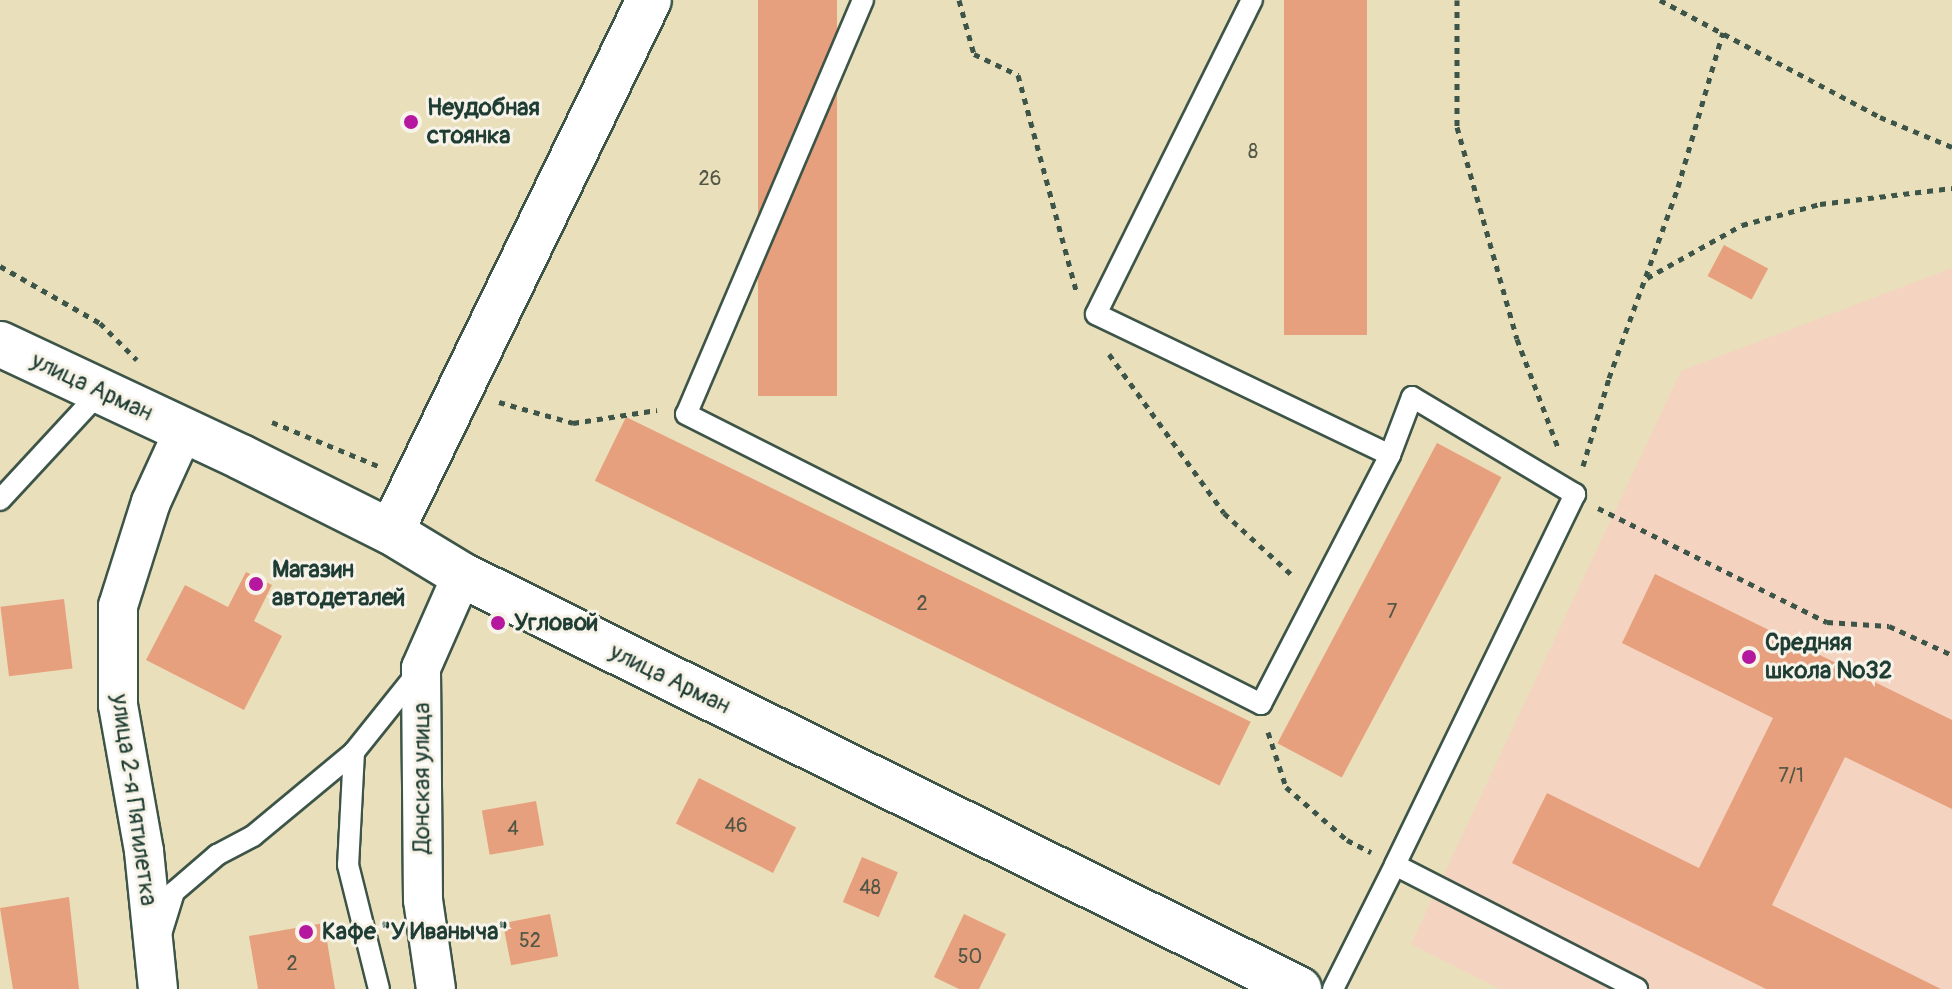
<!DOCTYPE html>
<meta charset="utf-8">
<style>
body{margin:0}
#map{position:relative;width:1952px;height:989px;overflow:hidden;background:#eadfbb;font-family:Pangolin,sans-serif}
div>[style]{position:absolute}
.built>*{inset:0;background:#f4d3c0}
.building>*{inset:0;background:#e7a07d;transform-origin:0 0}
.path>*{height:5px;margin-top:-2.5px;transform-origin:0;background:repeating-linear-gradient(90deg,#3d5548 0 6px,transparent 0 12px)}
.roads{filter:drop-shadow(2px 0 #3d5548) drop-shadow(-2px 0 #3d5548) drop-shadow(0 2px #3d5548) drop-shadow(0 -2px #3d5548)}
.service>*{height:20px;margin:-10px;padding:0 10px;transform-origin:10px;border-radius:10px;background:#fff}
.minor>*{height:38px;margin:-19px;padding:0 19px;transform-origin:19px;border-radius:19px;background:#fff}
.tertiary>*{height:44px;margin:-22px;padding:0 22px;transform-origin:22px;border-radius:22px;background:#fff}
.dots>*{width:22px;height:22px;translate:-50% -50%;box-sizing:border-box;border:4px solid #f7f3e8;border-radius:50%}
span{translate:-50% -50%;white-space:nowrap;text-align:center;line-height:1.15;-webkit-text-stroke:6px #f7f3e8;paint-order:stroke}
.number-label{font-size:20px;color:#515646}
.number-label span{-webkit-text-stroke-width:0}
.poi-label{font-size:24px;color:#1f3d34;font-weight:700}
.left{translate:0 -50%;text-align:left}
.street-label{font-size:24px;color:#1f3d34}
</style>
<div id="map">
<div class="built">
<div style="clip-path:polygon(1952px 268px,1952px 989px,1500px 989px,1411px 944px,1681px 371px)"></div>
</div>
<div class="building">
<div style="left:758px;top:0;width:79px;height:396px"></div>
<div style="left:1284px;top:0;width:83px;height:335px"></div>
<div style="left:1724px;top:245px;width:50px;height:35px;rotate:28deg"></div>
<div style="left:626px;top:417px;width:695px;height:71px;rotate:26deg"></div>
<div style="left:1437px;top:443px;width:73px;height:340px;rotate:28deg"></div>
<div style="clip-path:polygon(246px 572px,272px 585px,254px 621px,282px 636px,244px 710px,146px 660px,185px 585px,228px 607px)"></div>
<div style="clip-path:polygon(1655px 574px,1952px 720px,1952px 809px,1845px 757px,1772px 905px,1941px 989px,1766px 989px,1512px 863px,1547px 793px,1699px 868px,1773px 718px,1622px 643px)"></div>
<div style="left:64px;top:599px;width:70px;height:64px;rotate:83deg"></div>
<div style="left:699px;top:778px;width:109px;height:51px;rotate:27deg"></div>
<div style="left:536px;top:801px;width:45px;height:55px;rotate:80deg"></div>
<div style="left:862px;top:857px;width:39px;height:49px;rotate:23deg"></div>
<div style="clip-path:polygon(69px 897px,79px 989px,13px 989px,0 908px)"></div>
<div style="left:550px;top:914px;width:43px;height:48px;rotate:79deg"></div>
<div style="clip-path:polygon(964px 914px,1006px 934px,979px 989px,959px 989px,934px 977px)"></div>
<div style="clip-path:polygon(324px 923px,335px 989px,258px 989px,249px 936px)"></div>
</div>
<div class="path">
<div style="left:959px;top:0;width:56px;rotate:74.5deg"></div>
<div style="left:974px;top:54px;width:49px;rotate:25.5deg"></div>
<div style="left:1018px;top:75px;width:223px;rotate:74.9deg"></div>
<div style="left:1457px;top:0;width:127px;rotate:90deg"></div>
<div style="left:1457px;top:127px;width:220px;rotate:74.2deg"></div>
<div style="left:1517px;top:339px;width:119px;rotate:69.3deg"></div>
<div style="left:1660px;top:0;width:249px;rotate:28deg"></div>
<div style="left:1880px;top:117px;width:78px;rotate:22.6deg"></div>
<div style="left:0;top:266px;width:115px;rotate:29.7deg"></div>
<div style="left:100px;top:323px;width:52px;rotate:45deg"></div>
<div style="left:1647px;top:278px;width:109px;rotate:-29.2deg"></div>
<div style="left:1742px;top:225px;width:81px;rotate:-15.1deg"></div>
<div style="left:1820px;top:204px;width:133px;rotate:-6.9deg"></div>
<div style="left:1109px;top:354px;width:196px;rotate:54.1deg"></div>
<div style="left:1224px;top:513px;width:93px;rotate:42.4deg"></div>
<div style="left:499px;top:402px;width:77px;rotate:15.8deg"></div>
<div style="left:573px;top:423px;width:85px;rotate:-8.8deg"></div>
<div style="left:272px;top:422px;width:115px;rotate:22.5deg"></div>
<div style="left:1583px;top:466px;width:92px;rotate:-73.5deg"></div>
<div style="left:1609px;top:378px;width:203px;rotate:-70.1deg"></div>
<div style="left:1678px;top:187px;width:161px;rotate:-73.8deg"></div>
<div style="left:1598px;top:508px;width:256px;rotate:26.5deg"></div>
<div style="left:1827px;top:622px;width:62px;rotate:3.7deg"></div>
<div style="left:1889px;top:626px;width:69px;rotate:24.7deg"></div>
<div style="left:1268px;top:732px;width:58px;rotate:71.9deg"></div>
<div style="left:1286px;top:787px;width:81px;rotate:41deg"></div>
<div style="left:1347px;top:840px;width:27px;rotate:27deg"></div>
</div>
<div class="roads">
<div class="service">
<div style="left:863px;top:0;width:450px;rotate:113.1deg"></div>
<div style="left:686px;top:414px;width:644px;rotate:26.76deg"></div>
<div style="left:1261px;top:704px;width:280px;rotate:-62.6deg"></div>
<div style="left:1390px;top:455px;width:326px;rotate:-154.4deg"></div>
<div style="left:1096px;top:314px;width:351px;rotate:-63.6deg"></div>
<div style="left:1390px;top:455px;width:62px;rotate:-69.2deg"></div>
<div style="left:1412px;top:397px;width:190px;rotate:30.8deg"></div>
<div style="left:1575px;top:494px;width:412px;rotate:115.9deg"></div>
<div style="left:0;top:500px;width:149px;rotate:-47.2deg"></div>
<div style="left:354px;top:752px;width:113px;rotate:93deg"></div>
<div style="left:348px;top:865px;width:128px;rotate:76deg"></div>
<div style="left:161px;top:934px;width:44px;rotate:-72.8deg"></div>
<div style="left:174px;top:892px;width:57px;rotate:-40.7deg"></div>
<div style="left:217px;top:855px;width:41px;rotate:-27.8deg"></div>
<div style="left:253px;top:836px;width:131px;rotate:-39.7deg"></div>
<div style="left:354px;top:752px;width:104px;rotate:-51.3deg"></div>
<div style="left:1333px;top:989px;width:139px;rotate:-63.4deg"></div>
<div style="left:1395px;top:865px;width:272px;rotate:27.1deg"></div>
</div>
<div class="minor">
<div style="left:158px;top:989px;width:139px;rotate:-95.8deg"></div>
<div style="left:144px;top:851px;width:148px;rotate:-100.1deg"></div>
<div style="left:118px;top:705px;width:99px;rotate:-90deg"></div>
<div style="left:118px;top:606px;width:109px;rotate:-72.4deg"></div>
<div style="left:151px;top:502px;width:79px;rotate:-65.4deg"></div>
<div style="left:436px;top:989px;width:90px;rotate:-98.3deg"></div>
<div style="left:423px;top:900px;width:232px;rotate:-90.5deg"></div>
<div style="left:421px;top:668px;width:102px;rotate:-66.2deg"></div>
</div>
<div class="tertiary">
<div style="left:0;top:344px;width:266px;rotate:25.1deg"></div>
<div style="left:241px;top:457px;width:168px;rotate:26.6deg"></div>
<div style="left:391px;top:532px;width:83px;rotate:31.2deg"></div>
<div style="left:462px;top:575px;width:934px;rotate:26.32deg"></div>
<div style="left:391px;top:532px;width:591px;rotate:-64.13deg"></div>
</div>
</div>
<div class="dots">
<div style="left:411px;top:122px;background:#b5179e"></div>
<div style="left:256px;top:584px;background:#b5179e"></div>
<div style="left:498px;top:623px;background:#b5179e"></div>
<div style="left:1749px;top:657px;background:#b5179e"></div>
<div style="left:306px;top:932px;background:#b5179e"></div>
</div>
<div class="number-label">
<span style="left:1253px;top:151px">8</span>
<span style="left:710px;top:178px">26</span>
<span style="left:922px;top:603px">2</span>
<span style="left:1392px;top:611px">7</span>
<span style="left:1791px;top:775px">7/1</span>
<span style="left:736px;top:825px">46</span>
<span style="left:513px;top:828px">4</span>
<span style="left:870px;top:887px">48</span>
<span style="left:530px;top:940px">52</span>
<span style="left:970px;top:956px">50</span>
<span style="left:292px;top:963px">2</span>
</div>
<div class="poi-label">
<span class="left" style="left:427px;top:122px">Неудобная<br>стоянка</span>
<span class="left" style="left:272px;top:584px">Магазин<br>автодеталей</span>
<span class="left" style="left:514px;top:623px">Угловой</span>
<span class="left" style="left:1765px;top:657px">Средняя<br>школа №32</span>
<span class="left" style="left:322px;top:932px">Кафе "У Иваныча"</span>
</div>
<div class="street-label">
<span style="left:92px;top:387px;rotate:25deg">улица Арман</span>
<span style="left:670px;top:679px;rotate:26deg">улица Арман</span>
<span style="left:422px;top:778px;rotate:-90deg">Донская улица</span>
<span style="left:134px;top:800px;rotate:82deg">улица 2-я Пятилетка</span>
</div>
</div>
